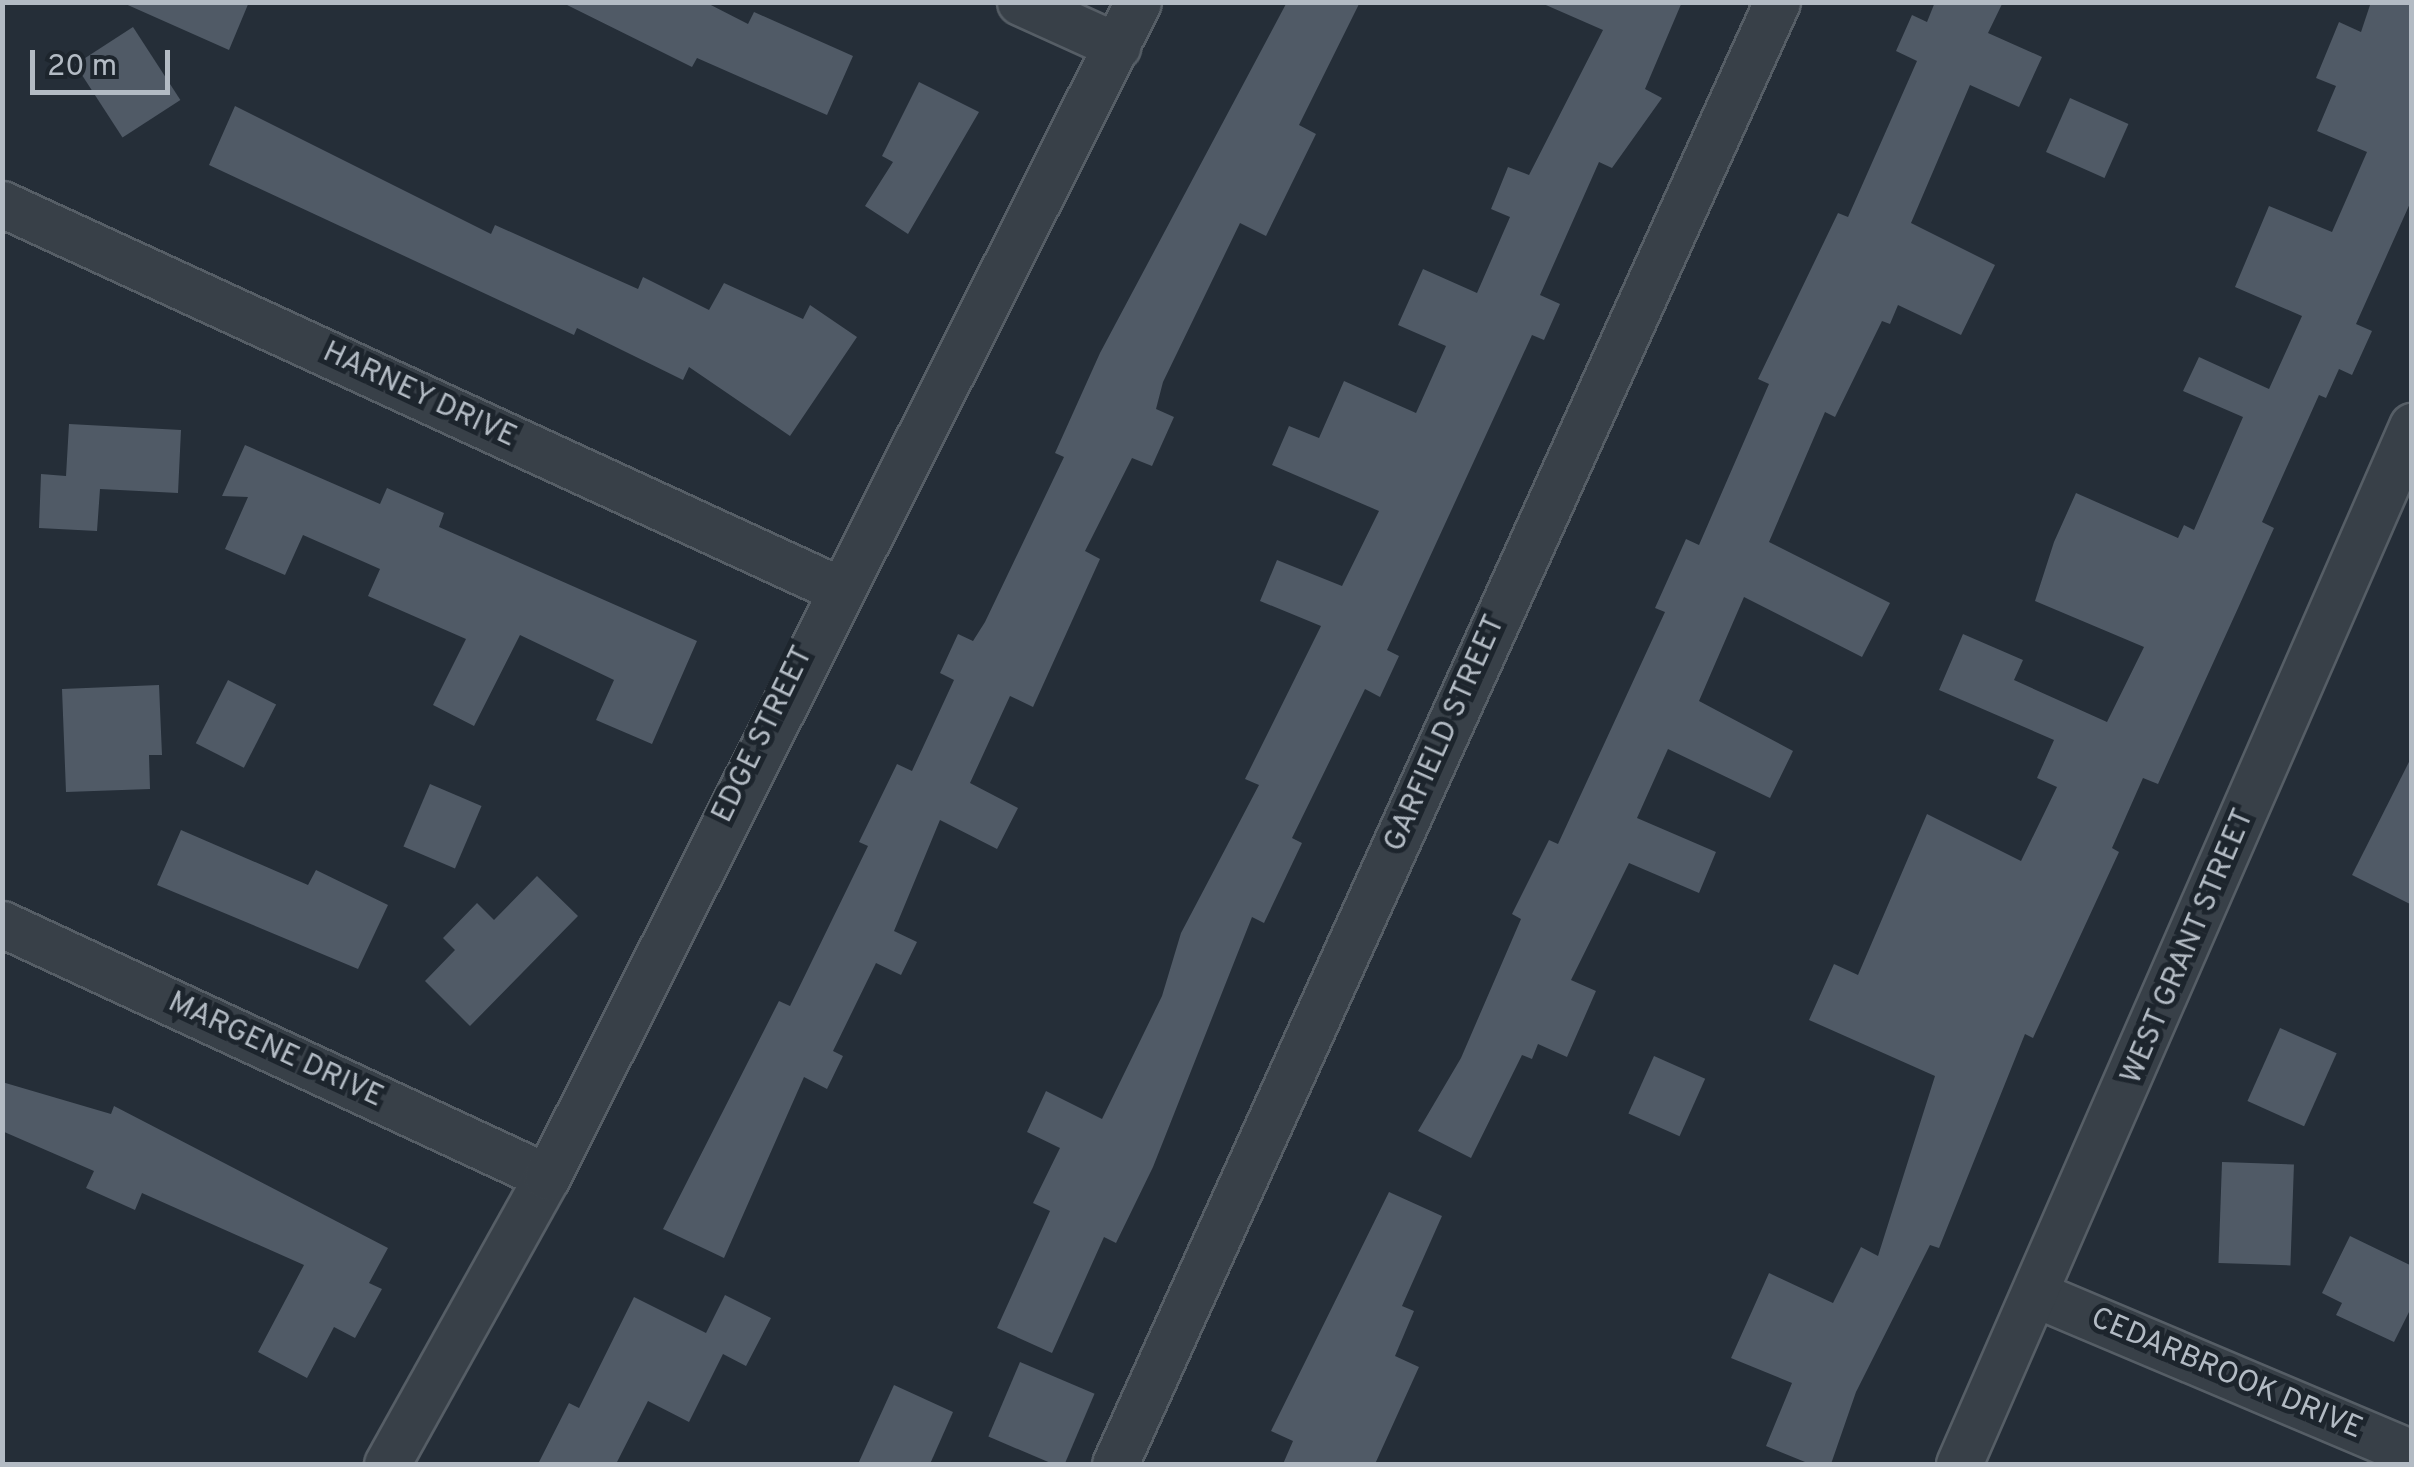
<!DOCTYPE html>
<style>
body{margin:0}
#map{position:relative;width:2414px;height:1467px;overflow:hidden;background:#252e38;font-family:Overpass,sans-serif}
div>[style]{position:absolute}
.building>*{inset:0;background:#505a66;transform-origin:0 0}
.roads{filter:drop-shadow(2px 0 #565e66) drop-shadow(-2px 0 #565e66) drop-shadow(0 2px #565e66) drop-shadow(0 -2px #565e66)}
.minor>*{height:45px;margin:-22.5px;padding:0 22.5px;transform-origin:22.5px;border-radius:22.5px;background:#384048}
span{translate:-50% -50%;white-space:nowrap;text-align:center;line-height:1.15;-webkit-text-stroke:10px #1d252d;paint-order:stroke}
.street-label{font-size:30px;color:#b3bbc4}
.frame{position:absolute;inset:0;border:5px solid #b3bbc4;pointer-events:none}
.scale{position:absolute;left:30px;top:50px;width:140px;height:45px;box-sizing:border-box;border:5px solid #b3bbc4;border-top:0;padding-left:12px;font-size:30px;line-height:35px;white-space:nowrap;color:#b3bbc4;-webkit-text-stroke:8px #1d252d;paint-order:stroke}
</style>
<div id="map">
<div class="building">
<div style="clip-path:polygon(121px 2px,249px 2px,229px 50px)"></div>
<div style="clip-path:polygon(561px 2px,705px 2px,748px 24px,754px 12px,853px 56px,827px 115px,697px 58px,692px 67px)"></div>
<div style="clip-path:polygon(1287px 2px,1360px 2px,1299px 125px,1316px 134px,1266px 236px,1240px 223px,1163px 382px,1156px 409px,1174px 417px,1152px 466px,1132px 458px,1085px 551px,1100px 559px,1033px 707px,1010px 696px,970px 783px,1018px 808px,997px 849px,940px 820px,894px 931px,917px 942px,901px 975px,876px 963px,833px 1051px,843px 1056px,827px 1089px,804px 1077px,724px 1258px,663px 1229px,779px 1001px,790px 1006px,868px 846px,859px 842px,897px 764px,912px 771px,954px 680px,940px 673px,958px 634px,973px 641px,985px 622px,1064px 457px,1055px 453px,1100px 353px)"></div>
<div style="clip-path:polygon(1539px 2px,1682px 2px,1645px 89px,1662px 98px,1612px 168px,1599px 162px,1540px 295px,1560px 304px,1544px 340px,1532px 335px,1387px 650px,1399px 656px,1380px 697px,1365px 689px,1292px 838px,1302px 843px,1264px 923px,1252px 917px,1153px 1167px,1116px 1243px,1104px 1237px,1052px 1353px,997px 1328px,1050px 1211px,1033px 1203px,1060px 1148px,1027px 1132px,1046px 1091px,1102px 1119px,1162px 996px,1181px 933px,1259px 785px,1245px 779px,1321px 626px,1260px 601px,1277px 560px,1342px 586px,1379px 511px,1272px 465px,1289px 426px,1319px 438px,1344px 381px,1416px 413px,1446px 346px,1398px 325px,1423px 269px,1477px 293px,1510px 217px,1491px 209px,1508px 167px,1529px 175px,1603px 30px)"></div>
<div style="clip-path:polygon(1935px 2px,2003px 2px,1988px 33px,2042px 57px,2019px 107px,1970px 85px,1911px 223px,1995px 265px,1961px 335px,1898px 305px,1890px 324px,1882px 321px,1835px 417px,1825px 412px,1769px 542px,1890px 603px,1862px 657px,1744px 597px,1699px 701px,1793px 751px,1770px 798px,1668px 749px,1637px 818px,1716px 852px,1699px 893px,1629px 863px,1571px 980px,1596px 991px,1567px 1057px,1538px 1044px,1532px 1059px,1522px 1055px,1471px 1158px,1418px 1131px,1461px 1058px,1521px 919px,1512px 914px,1549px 840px,1558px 844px,1665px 612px,1655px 608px,1686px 539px,1699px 545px,1769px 384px,1758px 379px,1838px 213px,1848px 217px,1917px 61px,1896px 51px,1912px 15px,1927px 22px)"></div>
<div style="clip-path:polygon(2371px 2px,2412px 2px,2412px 199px,2356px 324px,2372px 331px,2352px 375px,2339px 369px,2326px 398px,2319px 395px,2262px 522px,2274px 528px,2239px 606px,2158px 784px,2143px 778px,2112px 848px,2119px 852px,2033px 1038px,2025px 1034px,1939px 1248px,1930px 1245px,1856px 1392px,1831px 1464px,1810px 1464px,1766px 1446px,1792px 1383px,1731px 1358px,1769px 1273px,1833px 1303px,1861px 1247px,1878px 1256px,1935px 1076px,1809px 1020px,1834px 964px,1858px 975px,1927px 814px,2021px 861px,2057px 787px,2037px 778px,2054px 740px,1939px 690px,1963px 634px,2023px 660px,2014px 680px,2107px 722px,2144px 647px,2035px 601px,2054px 542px,2076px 493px,2178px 538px,2184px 525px,2194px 530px,2243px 417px,2183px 391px,2199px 357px,2269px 389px,2302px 316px,2235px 287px,2269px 206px,2332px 232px,2367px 152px,2317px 131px,2336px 86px,2316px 78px,2339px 22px,2361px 32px)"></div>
<div style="left:133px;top:27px;width:87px;height:69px;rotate:57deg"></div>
<div style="clip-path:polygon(919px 82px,979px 112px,908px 234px,865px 206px,893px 162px,882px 156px)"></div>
<div style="left:2070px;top:98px;width:64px;height:59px;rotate:24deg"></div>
<div style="clip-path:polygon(235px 106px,491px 234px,495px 225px,638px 289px,643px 277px,709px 310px,724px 283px,803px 319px,810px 305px,857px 337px,790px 436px,689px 367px,683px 380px,577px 328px,574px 335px,209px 165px)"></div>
<div style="clip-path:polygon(69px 424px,181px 430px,178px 493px,100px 489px,97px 531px,39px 528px,41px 474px,66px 476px)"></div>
<div style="clip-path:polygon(245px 445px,380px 504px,387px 488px,444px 513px,439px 527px,697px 641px,652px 744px,596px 720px,614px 680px,520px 635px,474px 726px,433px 705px,466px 639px,368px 596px,380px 569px,303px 535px,285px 575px,225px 549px,248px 497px,222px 496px)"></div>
<div style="left:228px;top:680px;width:54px;height:71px;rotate:27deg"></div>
<div style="clip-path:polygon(159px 685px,162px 755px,149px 755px,150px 789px,66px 792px,62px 689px)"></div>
<div style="clip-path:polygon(2412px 756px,2412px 905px,2352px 875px)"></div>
<div style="left:430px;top:784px;width:56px;height:68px;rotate:23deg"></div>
<div style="clip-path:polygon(181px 830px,308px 885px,316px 870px,388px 905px,358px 969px,157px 885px)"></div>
<div style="clip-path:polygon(537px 876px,578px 916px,470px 1026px,425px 981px,455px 950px,443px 938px,477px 903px,494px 920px)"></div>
<div style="left:2280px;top:1028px;width:62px;height:80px;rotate:24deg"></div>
<div style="left:1654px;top:1056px;width:56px;height:63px;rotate:24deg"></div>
<div style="clip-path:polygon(2px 1082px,111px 1114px,114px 1106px,388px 1248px,369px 1283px,382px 1289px,355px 1338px,334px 1327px,307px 1378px,258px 1352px,304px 1265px,142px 1193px,135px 1210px,86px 1188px,94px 1171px,2px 1131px)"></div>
<div style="left:2222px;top:1162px;width:72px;height:101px;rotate:2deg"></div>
<div style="clip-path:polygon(1389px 1192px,1442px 1216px,1402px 1306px,1414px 1311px,1395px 1356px,1419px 1367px,1375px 1464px,1283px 1464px,1293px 1441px,1271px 1431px)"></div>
<div style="clip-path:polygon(2350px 1236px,2412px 1266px,2412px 1306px,2394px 1342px,2336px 1315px,2342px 1303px,2322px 1293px)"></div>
<div style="clip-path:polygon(725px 1295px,771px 1318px,746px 1366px,723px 1354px,689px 1422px,648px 1401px,616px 1464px,538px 1464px,569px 1403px,579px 1408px,634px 1297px,706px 1333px)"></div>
<div style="left:1020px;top:1362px;width:81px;height:81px;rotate:23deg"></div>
<div style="clip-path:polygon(894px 1385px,953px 1412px,930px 1464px,858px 1464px)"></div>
</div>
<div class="roads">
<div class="minor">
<div style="left:1020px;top:2px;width:107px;rotate:24.4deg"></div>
<div style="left:2px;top:204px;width:918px;rotate:24.72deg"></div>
<div style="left:2px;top:924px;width:601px;rotate:24.9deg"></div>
<div style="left:2040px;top:1296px;width:404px;rotate:22.9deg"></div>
<div style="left:387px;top:1464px;width:329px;rotate:-60.9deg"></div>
<div style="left:547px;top:1177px;width:1315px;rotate:-63.3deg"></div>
<div style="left:1115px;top:1464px;width:1605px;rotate:-65.64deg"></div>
<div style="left:1959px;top:1464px;width:1133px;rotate:-66.42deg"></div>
</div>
</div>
<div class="street-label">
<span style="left:419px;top:396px;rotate:25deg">HARNEY DRIVE</span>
<span style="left:1446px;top:734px;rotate:-66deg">GARFIELD STREET</span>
<span style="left:764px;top:735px;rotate:-64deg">EDGE STREET</span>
<span style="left:2189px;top:947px;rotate:-67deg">WEST GRANT STREET</span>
<span style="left:275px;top:1051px;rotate:25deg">MARGENE DRIVE</span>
<span style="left:2226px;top:1375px;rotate:23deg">CEDARBROOK DRIVE</span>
</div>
<div class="frame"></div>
<div class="scale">20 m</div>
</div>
